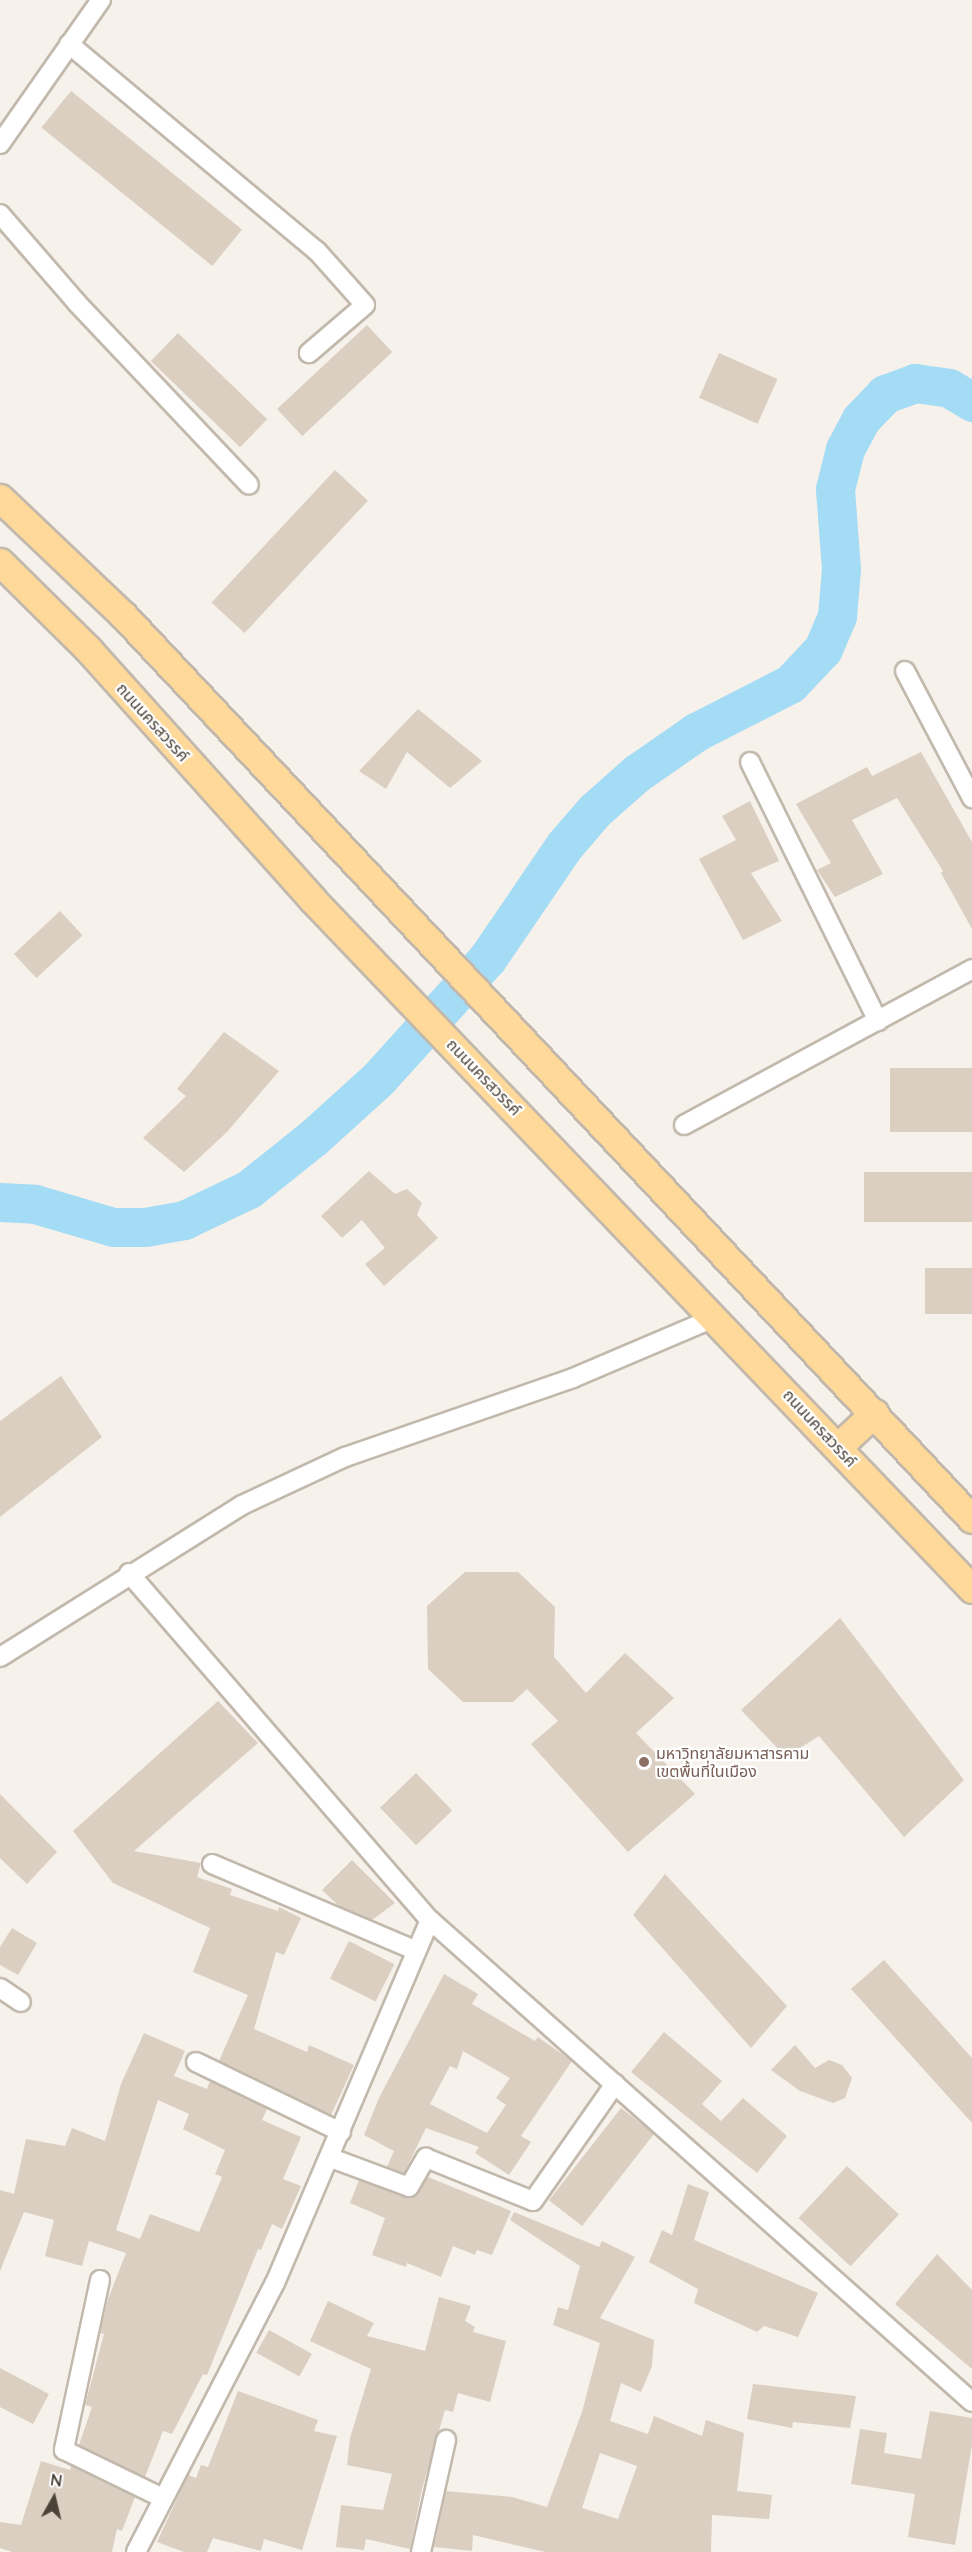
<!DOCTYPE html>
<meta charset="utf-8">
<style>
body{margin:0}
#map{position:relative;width:972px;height:2552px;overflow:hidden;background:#f6f1eb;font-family:Quicksand,"Noto Sans Thai",sans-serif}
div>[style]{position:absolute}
.river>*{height:39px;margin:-19.5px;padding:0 19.5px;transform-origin:19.5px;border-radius:19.5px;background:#a5dcf5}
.building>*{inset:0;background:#dbcfc2;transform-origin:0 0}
.roads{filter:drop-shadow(2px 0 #c2b8ac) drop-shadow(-2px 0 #c2b8ac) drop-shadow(0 2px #c2b8ac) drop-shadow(0 -2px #c2b8ac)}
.street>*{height:18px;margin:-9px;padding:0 9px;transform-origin:9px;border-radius:9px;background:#fff}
.primary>*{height:27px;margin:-13.5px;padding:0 13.5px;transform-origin:13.5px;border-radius:13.5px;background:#ffd99a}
.dots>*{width:16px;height:16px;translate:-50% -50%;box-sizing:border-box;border:3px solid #fff;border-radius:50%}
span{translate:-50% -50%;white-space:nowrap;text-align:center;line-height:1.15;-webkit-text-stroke:4.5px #fff;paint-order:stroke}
.street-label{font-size:16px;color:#4b4238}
.education-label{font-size:16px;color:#785e54}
.left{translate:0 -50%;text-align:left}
.north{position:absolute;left:24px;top:2468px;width:60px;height:60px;-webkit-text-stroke:4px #fff;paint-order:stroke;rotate:8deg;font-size:16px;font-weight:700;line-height:24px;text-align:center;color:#4b4238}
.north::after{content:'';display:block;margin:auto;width:21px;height:27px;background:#4b4238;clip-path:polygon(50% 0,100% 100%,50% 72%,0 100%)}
</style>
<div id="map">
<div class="river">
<div style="left:0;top:1202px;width:35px;rotate:3deg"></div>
<div style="left:35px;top:1204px;width:81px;rotate:16.4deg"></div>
<div style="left:113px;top:1227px;width:32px"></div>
<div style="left:145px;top:1227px;width:40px;rotate:-10deg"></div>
<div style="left:184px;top:1220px;width:72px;rotate:-25.5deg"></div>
<div style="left:249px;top:1189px;width:82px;rotate:-38.6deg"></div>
<div style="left:313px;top:1138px;width:88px;rotate:-42.2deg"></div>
<div style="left:378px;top:1079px;width:162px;rotate:-47.8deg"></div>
<div style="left:487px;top:959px;width:137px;rotate:-55.7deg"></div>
<div style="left:564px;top:846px;width:46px;rotate:-49.4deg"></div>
<div style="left:594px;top:811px;width:57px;rotate:-41.5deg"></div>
<div style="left:637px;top:773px;width:72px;rotate:-34.8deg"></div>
<div style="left:696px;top:732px;width:106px;rotate:-27.1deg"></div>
<div style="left:790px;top:684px;width:48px;rotate:-46.7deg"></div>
<div style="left:823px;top:649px;width:36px;rotate:-67deg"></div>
<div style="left:837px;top:616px;width:47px;rotate:-85.1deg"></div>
<div style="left:841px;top:569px;width:80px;rotate:-94.3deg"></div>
<div style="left:835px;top:489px;width:41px;rotate:-76deg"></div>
<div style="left:845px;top:449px;width:34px;rotate:-62deg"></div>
<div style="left:861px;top:419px;width:35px;rotate:-46deg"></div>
<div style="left:885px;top:394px;width:32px;rotate:-20deg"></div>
<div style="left:915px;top:383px;width:34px;rotate:8deg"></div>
<div style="left:949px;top:388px;width:27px;rotate:31deg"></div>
</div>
<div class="building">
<div style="left:71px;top:91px;width:220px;height:47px;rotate:39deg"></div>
<div style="left:367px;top:325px;width:37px;height:123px;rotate:47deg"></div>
<div style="left:178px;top:333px;width:124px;height:39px;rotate:44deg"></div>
<div style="left:719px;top:353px;width:64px;height:49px;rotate:24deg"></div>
<div style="left:335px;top:470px;width:45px;height:181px;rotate:43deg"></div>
<div style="clip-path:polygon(418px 709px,482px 761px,450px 788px,407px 752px,386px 789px,359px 771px)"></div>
<div style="clip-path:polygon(921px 752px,972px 842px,972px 929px,941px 873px,943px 871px,897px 798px,852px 820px,883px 874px,835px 897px,817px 870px,831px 863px,796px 804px,867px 767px,872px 776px)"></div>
<div style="clip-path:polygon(750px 801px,779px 861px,751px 873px,782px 921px,743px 940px,699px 859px,736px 840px,722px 816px)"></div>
<div style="left:60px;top:911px;width:33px;height:63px;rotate:47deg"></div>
<div style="clip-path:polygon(224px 1032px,279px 1071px,227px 1132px,184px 1172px,143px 1138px,186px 1096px,177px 1089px)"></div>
<div style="left:972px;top:1068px;width:64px;height:82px;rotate:90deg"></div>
<div style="clip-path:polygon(369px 1171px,395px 1194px,407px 1189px,422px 1203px,417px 1215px,438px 1238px,384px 1286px,365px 1264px,385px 1248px,362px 1220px,342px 1238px,321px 1216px)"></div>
<div style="left:972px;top:1172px;width:50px;height:108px;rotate:90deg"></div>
<div style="left:972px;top:1268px;width:46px;height:47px;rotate:90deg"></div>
<div style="clip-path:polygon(61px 1376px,102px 1437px,0 1517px,0 1421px)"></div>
<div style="clip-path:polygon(465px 1572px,518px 1572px,555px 1607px,554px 1657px,586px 1693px,625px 1653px,674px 1698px,636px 1733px,695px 1794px,628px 1852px,531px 1744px,558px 1721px,527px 1689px,513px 1702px,463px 1702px,428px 1669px,427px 1606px)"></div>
<div style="clip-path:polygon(840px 1618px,964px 1780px,904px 1837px,819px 1736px,786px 1757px,741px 1710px)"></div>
<div style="clip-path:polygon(218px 1701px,258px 1743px,134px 1851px,201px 1863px,197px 1877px,232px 1889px,230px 1895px,278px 1911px,279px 1907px,301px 1918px,284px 1955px,276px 1952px,254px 2029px,307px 2052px,309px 2045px,354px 2065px,331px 2115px,219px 2061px,248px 1995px,193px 1972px,210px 1928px,113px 1883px,73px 1831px)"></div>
<div style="left:416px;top:1773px;width:52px;height:50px;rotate:46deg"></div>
<div style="clip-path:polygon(0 1794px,57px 1852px,27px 1884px,0 1858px)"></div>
<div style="clip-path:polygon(352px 1860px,395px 1903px,372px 1920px,339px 1906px,322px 1890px)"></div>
<div style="clip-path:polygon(665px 1874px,787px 2006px,751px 2048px,633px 1915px)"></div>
<div style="clip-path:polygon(12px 1928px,37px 1943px,18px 1975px,0 1965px,0 1947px)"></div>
<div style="left:349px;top:1941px;width:51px;height:42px;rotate:27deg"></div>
<div style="clip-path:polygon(884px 1960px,972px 2058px,972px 2123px,851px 1989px)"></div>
<div style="clip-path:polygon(evenodd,444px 1974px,478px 1994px,472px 2004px,535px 2041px,538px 2037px,572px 2061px,521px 2136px,531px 2142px,509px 2175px,475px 2153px,479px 2147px,426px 2128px,404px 2173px,387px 2167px,394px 2151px,364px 2135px,379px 2098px,444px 1974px,463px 2051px,510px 2078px,496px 2098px,506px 2105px,487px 2133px,430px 2104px,450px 2066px,457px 2069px,463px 2051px)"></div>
<div style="clip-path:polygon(664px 2032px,722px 2081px,702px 2104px,721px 2121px,743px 2098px,787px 2136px,757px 2173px,631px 2072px)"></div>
<div style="clip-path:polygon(evenodd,144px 2033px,185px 2051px,174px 2076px,207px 2089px,210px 2081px,267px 2109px,262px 2120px,301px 2137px,283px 2179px,301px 2186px,282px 2229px,272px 2224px,261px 2250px,258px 2249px,207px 2375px,203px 2374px,172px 2434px,163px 2431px,145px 2477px,79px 2445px,92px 2407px,85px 2405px,104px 2334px,100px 2333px,108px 2299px,126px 2253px,89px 2241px,82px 2266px,45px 2256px,54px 2220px,24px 2212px,0 2271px,0 2190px,14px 2194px,26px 2139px,65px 2146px,72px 2128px,105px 2141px,121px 2084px,144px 2033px,158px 2100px,189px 2114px,183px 2129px,225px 2150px,215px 2174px,222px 2177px,199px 2232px,150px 2214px,140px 2239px,116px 2230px,158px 2100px)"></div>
<div style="clip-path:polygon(795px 2045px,815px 2068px,829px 2060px,842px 2065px,852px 2078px,845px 2098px,833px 2103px,800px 2091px,771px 2070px)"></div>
<div style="left:621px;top:2108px;width:42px;height:117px;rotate:38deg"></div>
<div style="left:847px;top:2166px;width:71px;height:71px;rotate:43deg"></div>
<div style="clip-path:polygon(428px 2177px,511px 2211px,492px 2255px,477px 2250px,475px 2255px,453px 2246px,441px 2277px,407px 2263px,406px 2267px,372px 2255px,385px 2218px,350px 2203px,359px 2180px,410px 2198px,418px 2193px)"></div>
<div style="clip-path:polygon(688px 2184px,709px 2192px,694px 2240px,818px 2293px,798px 2337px,764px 2326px,757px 2332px,694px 2303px,698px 2289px,649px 2262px,662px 2230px,672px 2235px)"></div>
<div style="clip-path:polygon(evenodd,514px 2212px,599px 2247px,602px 2241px,635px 2257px,600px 2318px,654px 2340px,652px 2366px,641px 2392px,621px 2383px,610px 2421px,648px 2434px,654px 2416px,702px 2436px,706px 2420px,744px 2433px,737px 2491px,772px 2495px,769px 2519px,712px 2515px,711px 2552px,545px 2552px,473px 2535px,472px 2551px,434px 2547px,446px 2491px,512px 2497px,547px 2507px,582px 2412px,600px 2343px,553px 2325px,558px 2307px,568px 2310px,580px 2266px,510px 2220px,514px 2212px,600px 2453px,637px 2466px,618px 2519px,582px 2508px,600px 2453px)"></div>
<div style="clip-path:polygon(937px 2254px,972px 2290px,972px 2369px,895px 2304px)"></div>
<div style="clip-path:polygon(439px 2297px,471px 2306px,465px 2321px,475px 2327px,473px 2332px,506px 2341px,490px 2402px,458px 2393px,453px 2412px,445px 2410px,422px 2489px,410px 2549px,366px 2539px,364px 2550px,336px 2547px,341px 2505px,383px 2510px,392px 2474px,347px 2465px,350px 2438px,371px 2369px,310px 2341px,328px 2301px,374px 2323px,367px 2336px,425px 2351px)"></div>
<div style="left:269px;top:2330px;width:49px;height:26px;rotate:29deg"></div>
<div style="clip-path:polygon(0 2368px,49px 2394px,33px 2424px,0 2407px)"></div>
<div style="clip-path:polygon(753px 2384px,856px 2396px,850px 2428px,793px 2422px,792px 2428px,747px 2419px)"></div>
<div style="clip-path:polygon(238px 2391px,318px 2420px,314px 2431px,337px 2436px,302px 2550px,264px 2539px,261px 2551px,213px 2538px,207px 2552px,184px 2552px,157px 2542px,188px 2475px,196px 2478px,201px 2465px,208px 2467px)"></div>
<div style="clip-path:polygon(930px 2411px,972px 2418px,972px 2445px,955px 2545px,908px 2537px,915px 2494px,851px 2484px,860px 2429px,887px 2433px,884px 2453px,921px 2459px)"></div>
<div style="clip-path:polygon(41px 2461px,70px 2470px,71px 2466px,135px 2497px,122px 2531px,117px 2529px,112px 2552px,12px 2552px,0 2548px,0 2522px,21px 2525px)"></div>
</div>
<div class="roads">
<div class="street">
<div style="left:69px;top:44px;width:323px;rotate:39.9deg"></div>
<div style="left:317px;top:251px;width:72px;rotate:48.4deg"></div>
<div style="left:365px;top:305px;width:74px;rotate:139.4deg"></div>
<div style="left:0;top:144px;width:176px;rotate:-55deg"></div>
<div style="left:0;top:214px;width:118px;rotate:49.1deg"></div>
<div style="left:77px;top:303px;width:250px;rotate:46.6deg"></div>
<div style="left:905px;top:671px;width:144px;rotate:62.2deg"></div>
<div style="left:750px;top:762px;width:289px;rotate:63.7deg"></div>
<div style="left:684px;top:1125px;width:328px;rotate:-28.4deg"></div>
<div style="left:129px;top:1573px;width:459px;rotate:49.1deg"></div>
<div style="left:0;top:1657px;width:286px;rotate:-32.1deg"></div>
<div style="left:242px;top:1505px;width:114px;rotate:-25deg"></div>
<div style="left:345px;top:1457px;width:241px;rotate:-19.1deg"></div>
<div style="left:573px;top:1378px;width:155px;rotate:-23.1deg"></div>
<div style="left:212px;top:1864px;width:220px;rotate:23deg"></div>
<div style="left:0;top:1988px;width:25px;rotate:34deg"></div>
<div style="left:196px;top:2062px;width:161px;rotate:25.8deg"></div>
<div style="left:331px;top:2158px;width:83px;rotate:20.4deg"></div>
<div style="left:409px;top:2187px;width:34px;rotate:-60deg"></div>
<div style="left:426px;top:2158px;width:115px;rotate:21.9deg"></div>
<div style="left:533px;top:2201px;width:143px;rotate:-55deg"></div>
<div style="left:100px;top:2280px;width:174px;rotate:102deg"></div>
<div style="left:64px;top:2450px;width:110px;rotate:25.9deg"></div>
<div style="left:136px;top:2552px;width:303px;rotate:-62.7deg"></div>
<div style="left:275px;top:2283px;width:395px;rotate:-66.9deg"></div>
<div style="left:430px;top:1920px;width:725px;rotate:41.65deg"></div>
<div style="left:421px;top:2552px;width:115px;rotate:-77.4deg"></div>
</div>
<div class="primary">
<div style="left:0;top:498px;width:170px;rotate:43.6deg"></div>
<div style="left:123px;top:615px;width:1240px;rotate:46.8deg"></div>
<div style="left:0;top:562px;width:124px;rotate:44.7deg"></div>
<div style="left:88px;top:649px;width:336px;rotate:48.1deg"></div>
<div style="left:312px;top:899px;width:955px;rotate:46.27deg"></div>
<div style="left:838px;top:1447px;width:50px;rotate:-43.4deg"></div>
</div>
</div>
<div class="dots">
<div style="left:644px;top:1762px;background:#8d6e63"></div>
</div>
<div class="street-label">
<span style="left:153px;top:722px;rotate:48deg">ถนนนครสวรรค์</span>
<span style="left:484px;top:1077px;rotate:46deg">ถนนนครสวรรค์</span>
<span style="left:820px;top:1428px;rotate:47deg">ถนนนครสวรรค์</span>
</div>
<div class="education-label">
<span class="left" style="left:656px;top:1762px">มหาวิทยาลัยมหาสารคาม<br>เขตพื้นที่ในเมือง</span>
</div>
<div class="north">N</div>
</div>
